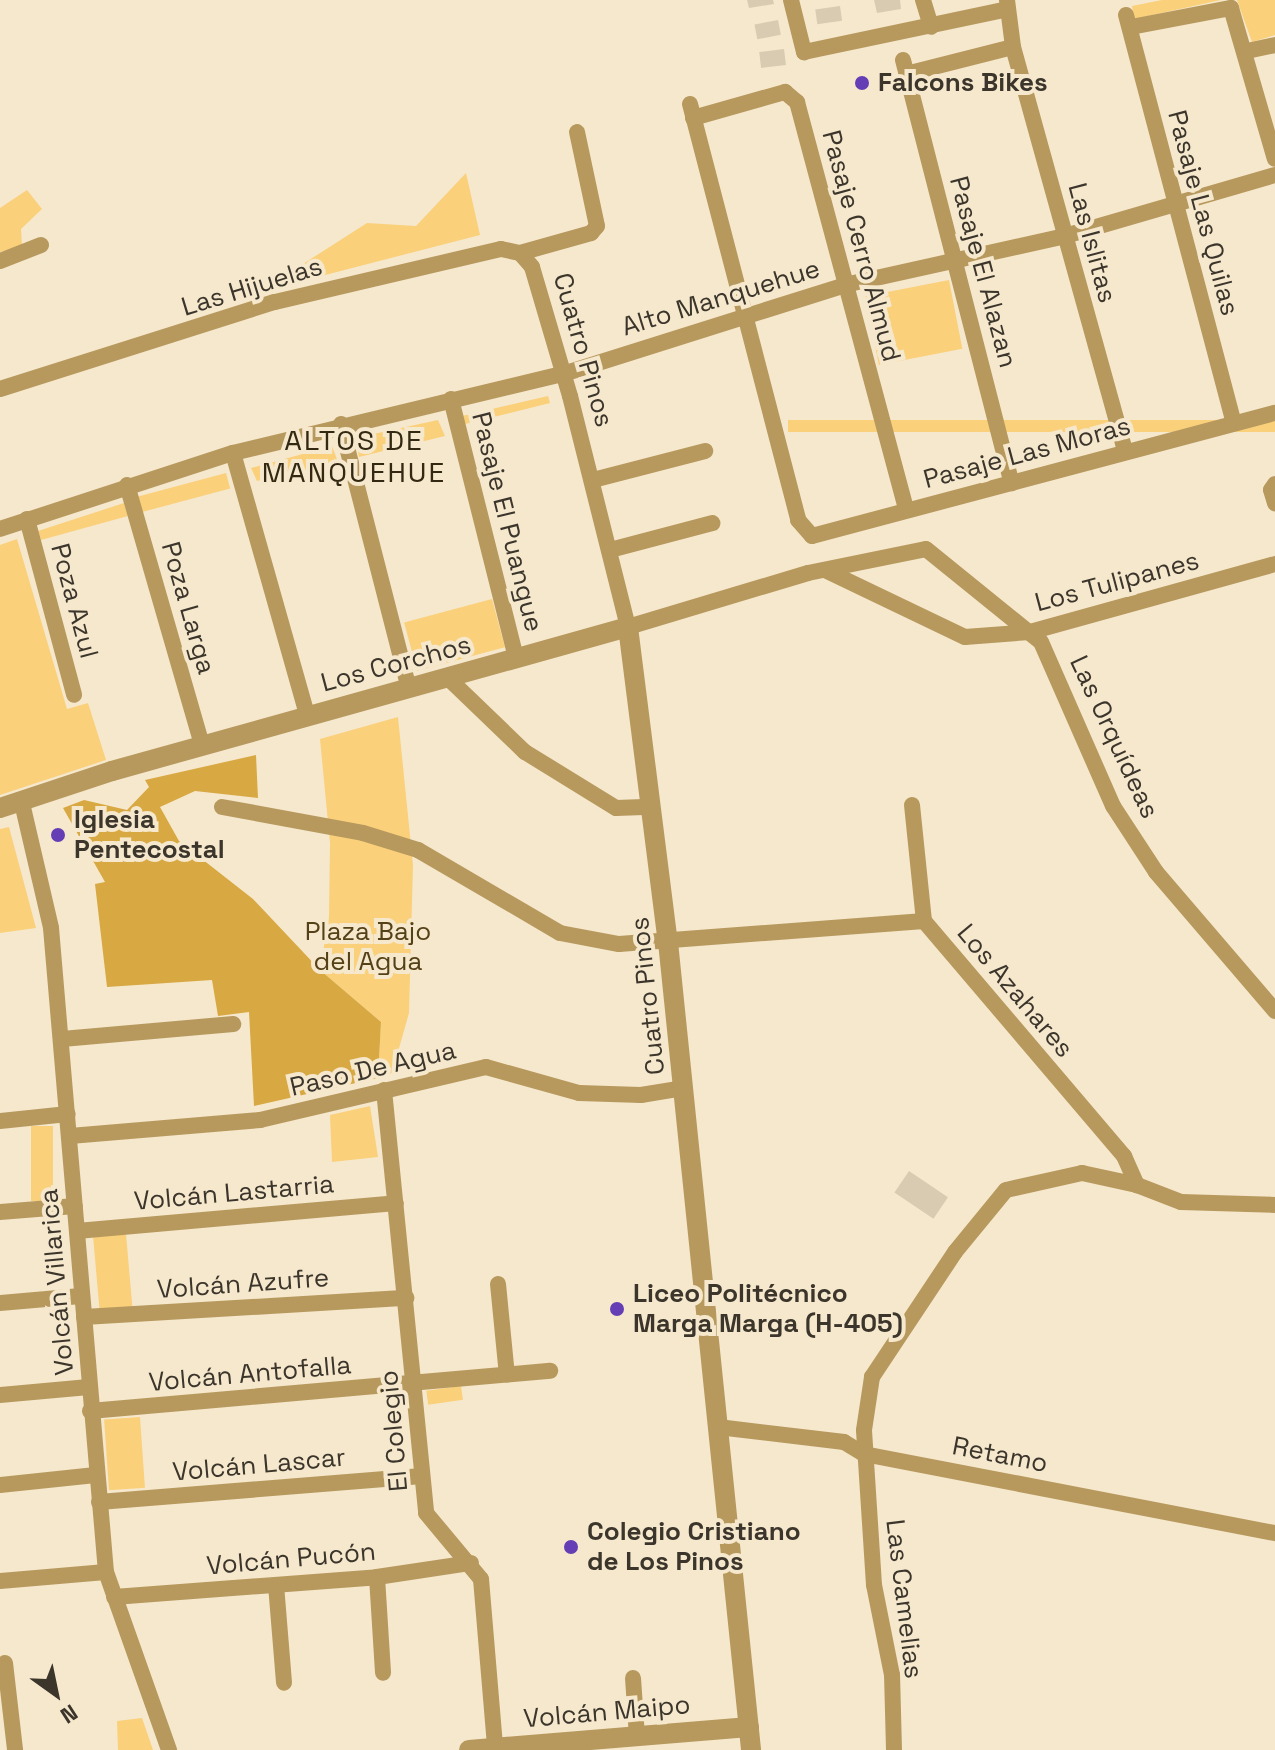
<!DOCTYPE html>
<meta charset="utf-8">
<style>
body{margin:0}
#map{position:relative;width:1275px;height:1750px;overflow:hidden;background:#f6e8cd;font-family:"Space Grotesk",sans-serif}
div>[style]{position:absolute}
.green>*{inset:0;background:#fad07b;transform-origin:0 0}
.forest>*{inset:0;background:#d8a842}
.building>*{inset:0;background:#d9cbb1;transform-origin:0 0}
.minor>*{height:16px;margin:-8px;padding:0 8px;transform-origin:8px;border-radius:8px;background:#b7995e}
.tertiary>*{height:20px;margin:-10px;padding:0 10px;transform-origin:10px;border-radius:10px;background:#b7995e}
.dots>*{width:22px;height:22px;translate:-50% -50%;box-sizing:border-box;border:4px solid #f6e8cd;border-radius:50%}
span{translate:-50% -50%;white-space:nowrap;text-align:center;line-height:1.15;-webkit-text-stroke:8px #f6e8cd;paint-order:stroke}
.poi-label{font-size:26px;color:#3b352b;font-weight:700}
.left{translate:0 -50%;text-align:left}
.street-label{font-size:26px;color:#3b352b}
.park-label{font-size:26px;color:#554117}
.neighbourhood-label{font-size:28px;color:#332812;letter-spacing:2px}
.north{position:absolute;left:16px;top:1654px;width:80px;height:80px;-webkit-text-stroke:6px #f6e8cd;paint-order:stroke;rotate:147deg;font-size:22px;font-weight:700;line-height:32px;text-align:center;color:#3b352b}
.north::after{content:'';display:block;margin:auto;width:28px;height:36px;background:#3b352b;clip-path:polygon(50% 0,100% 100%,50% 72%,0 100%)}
</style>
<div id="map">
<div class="green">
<div style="clip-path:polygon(1162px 0,1221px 0,1134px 19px,1132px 6px)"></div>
<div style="clip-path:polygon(1237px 0,1275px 0,1275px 35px,1252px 42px)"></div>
<div style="clip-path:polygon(466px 173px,480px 235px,298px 282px,292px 271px,367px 223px,416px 226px)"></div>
<div style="clip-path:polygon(27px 190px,42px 209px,21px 229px,22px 246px,0 252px,0 208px)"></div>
<div style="left:949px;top:280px;width:70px;height:85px;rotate:79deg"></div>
<div style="clip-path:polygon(548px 396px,550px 403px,465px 424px,462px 416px)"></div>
<div style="clip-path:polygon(438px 420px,445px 436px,359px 457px,355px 438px)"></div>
<div style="left:1275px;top:420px;width:12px;height:487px;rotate:90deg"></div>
<div style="clip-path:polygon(332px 446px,338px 462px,257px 481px,251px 468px)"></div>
<div style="left:226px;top:473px;width:16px;height:91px;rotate:75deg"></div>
<div style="clip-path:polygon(124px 503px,128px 516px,41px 540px,38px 531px)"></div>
<div style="clip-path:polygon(17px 539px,67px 709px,88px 703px,106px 760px,0 795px,0 545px)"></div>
<div style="left:492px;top:599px;width:50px;height:91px;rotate:75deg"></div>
<div style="clip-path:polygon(398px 717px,413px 865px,409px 1013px,392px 1073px,378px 1078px,381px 1022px,320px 970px,329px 916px,330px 843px,320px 739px)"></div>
<div style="clip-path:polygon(9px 827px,36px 928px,0 933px,0 829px)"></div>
<div style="clip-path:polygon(370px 1106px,378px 1157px,332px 1162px,330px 1115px)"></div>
<div style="left:31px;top:1126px;width:22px;height:75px"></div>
<div style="left:126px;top:1234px;width:73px;height:33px;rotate:85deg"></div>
<div style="left:55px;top:1306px;width:13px;height:35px"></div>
<div style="left:461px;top:1386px;width:14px;height:35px;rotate:82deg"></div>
<div style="left:140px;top:1417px;width:71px;height:36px;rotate:86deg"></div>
<div style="clip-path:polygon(142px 1718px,153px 1750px,118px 1750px,117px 1721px)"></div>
</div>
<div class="forest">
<div style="clip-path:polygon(256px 755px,258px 798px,195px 791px,160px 807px,179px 841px,253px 899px,320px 970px,381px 1022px,378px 1078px,254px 1106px,249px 1012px,218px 1016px,212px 980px,107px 987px,95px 884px,105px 882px,63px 808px,84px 800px,127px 810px,149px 787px,145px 780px)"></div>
</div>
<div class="building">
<div style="clip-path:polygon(747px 0,773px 0,774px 4px,749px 8px)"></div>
<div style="clip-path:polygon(874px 0,900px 0,901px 9px,877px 13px)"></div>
<div style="left:840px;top:6px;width:15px;height:25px;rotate:82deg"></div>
<div style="left:778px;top:20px;width:15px;height:24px;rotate:79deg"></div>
<div style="left:784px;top:49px;width:16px;height:25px;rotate:83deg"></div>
<div style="left:909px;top:1171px;width:47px;height:26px;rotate:34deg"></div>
</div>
<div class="minor">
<div style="left:791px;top:0;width:54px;rotate:76deg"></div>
<div style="left:804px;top:52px;width:208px;rotate:-11.9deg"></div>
<div style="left:923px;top:0;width:28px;rotate:73deg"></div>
<div style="left:1007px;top:0;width:47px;rotate:82.7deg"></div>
<div style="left:1013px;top:47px;width:420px;rotate:74.5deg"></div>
<div style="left:1126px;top:15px;width:422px;rotate:75.2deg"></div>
<div style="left:1131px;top:27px;width:102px;rotate:-10.8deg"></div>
<div style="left:1231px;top:8px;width:157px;rotate:73.8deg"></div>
<div style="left:1247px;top:51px;width:29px;rotate:-12deg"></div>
<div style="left:903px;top:60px;width:437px;rotate:75.6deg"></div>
<div style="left:906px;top:74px;width:110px;rotate:-14.2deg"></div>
<div style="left:690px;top:104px;width:430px;rotate:75.4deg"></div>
<div style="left:798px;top:520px;width:21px;rotate:49deg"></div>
<div style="left:812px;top:536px;width:479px;rotate:-14.9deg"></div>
<div style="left:693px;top:118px;width:96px;rotate:-15.8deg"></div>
<div style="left:785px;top:92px;width:16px;rotate:40deg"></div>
<div style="left:797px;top:102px;width:422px;rotate:75deg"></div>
<div style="left:520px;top:253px;width:74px;rotate:-15.7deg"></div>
<div style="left:591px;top:233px;width:9px;rotate:-49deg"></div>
<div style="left:597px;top:226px;width:96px;rotate:-102deg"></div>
<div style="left:0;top:261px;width:44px;rotate:-21.3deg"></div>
<div style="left:0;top:389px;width:288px;rotate:-17.6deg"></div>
<div style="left:275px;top:302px;width:232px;rotate:-13.2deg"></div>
<div style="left:501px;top:249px;width:19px;rotate:12deg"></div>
<div style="left:520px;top:253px;width:18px;rotate:49deg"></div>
<div style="left:532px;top:267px;width:134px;rotate:73.6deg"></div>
<div style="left:570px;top:396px;width:238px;rotate:75.9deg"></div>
<div style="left:628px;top:627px;width:188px;rotate:-16.7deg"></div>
<div style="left:808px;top:573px;width:120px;rotate:-11.5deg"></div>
<div style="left:926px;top:549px;width:148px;rotate:39deg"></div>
<div style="left:1041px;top:642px;width:179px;rotate:66.3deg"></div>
<div style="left:1113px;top:806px;width:79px;rotate:56.9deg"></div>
<div style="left:1156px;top:872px;width:183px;rotate:49.4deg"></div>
<div style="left:451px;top:399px;width:266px;rotate:75.9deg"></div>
<div style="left:341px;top:424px;width:273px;rotate:75.6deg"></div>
<div style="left:233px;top:453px;width:272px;rotate:74.2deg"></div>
<div style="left:593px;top:480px;width:116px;rotate:-14.5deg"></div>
<div style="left:1275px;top:484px;width:7px;rotate:124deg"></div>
<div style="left:1271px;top:490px;width:14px;rotate:73deg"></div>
<div style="left:127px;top:485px;width:271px;rotate:73.9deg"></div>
<div style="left:27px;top:519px;width:182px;rotate:75deg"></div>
<div style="left:0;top:529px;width:245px;rotate:-18.1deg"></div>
<div style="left:233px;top:453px;width:339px;rotate:-13.5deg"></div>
<div style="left:563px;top:374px;width:300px;rotate:-17.5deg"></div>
<div style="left:849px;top:284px;width:221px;rotate:-12.5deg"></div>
<div style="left:1065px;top:236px;width:219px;rotate:-16.2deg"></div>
<div style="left:610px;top:550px;width:106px;rotate:-14.7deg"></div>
<div style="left:825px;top:570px;width:155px;rotate:25.6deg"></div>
<div style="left:965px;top:637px;width:65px;rotate:-4.4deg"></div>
<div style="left:1030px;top:632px;width:254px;rotate:-15.5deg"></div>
<div style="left:448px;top:678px;width:107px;rotate:43.9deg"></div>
<div style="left:525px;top:752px;width:107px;rotate:31.6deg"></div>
<div style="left:616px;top:808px;width:35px;rotate:-2deg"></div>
<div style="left:22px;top:803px;width:128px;rotate:76.9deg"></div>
<div style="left:51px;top:928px;width:646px;rotate:85.12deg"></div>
<div style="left:106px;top:1572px;width:189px;rotate:70.5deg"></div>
<div style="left:912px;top:805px;width:117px;rotate:84.1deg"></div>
<div style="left:222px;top:807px;width:143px;rotate:10.4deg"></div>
<div style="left:363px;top:833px;width:58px;rotate:17.2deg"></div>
<div style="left:418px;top:850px;width:164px;rotate:30.3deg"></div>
<div style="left:560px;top:933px;width:60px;rotate:10.6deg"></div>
<div style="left:619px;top:944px;width:306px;rotate:-4.3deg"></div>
<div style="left:924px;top:921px;width:309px;rotate:49.6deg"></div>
<div style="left:1124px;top:1156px;width:32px;rotate:66deg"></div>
<div style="left:62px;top:1039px;width:172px;rotate:-5deg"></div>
<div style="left:384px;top:1090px;width:425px;rotate:84.3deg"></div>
<div style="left:426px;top:1513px;width:86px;rotate:50.2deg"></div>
<div style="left:481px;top:1579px;width:169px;rotate:85.2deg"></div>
<div style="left:0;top:1121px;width:68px;rotate:-5.9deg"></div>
<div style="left:70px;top:1136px;width:191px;rotate:-4.8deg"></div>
<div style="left:260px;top:1120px;width:232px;rotate:-13.2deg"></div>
<div style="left:486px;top:1067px;width:97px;rotate:15.6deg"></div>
<div style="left:579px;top:1093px;width:62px;rotate:1.8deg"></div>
<div style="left:641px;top:1095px;width:44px;rotate:-9.2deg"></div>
<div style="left:0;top:1212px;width:75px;rotate:-4.6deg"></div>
<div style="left:77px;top:1231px;width:320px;rotate:-5deg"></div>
<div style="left:498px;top:1284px;width:91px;rotate:84.4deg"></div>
<div style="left:0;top:1303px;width:81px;rotate:-4.9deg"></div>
<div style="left:84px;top:1317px;width:323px;rotate:-3.4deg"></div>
<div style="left:0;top:1395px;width:89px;rotate:-5.1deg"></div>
<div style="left:90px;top:1411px;width:462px;rotate:-5deg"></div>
<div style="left:718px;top:1427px;width:127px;rotate:6.8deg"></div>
<div style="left:844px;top:1442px;width:23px;rotate:31deg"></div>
<div style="left:864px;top:1454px;width:419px;rotate:10.9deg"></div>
<div style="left:0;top:1485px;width:96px;rotate:-6deg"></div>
<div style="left:99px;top:1502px;width:324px;rotate:-4.6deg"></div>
<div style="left:377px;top:1577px;width:96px;rotate:86.4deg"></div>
<div style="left:0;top:1581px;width:106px;rotate:-4.9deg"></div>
<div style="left:276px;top:1585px;width:98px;rotate:85.3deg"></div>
<div style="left:114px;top:1597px;width:264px;rotate:-4.3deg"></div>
<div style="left:377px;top:1577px;width:95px;rotate:-8.5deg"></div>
<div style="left:5px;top:1663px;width:88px;rotate:83.4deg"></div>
<div style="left:633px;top:1678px;width:58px;rotate:86.1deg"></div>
<div style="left:894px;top:1750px;width:75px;rotate:-91.5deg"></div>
<div style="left:892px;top:1675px;width:92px;rotate:-101.3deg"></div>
<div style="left:874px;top:1585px;width:155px;rotate:-93.7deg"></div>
<div style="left:864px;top:1430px;width:54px;rotate:-81.4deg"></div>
<div style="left:872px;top:1377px;width:150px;rotate:-56.4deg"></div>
<div style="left:955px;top:1252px;width:80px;rotate:-50.6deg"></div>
<div style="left:1006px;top:1190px;width:78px;rotate:-12.6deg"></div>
<div style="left:1082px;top:1173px;width:56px;rotate:12.3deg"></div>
<div style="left:1137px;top:1185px;width:47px;rotate:21.1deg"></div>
<div style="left:1181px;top:1202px;width:94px;rotate:1.8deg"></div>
</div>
<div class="tertiary">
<div style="left:0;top:808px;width:118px;rotate:-18.3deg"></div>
<div style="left:112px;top:771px;width:536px;rotate:-15.59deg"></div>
<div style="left:628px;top:627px;width:318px;rotate:82.8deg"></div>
<div style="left:668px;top:942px;width:812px;rotate:84.13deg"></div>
<div style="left:469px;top:1750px;width:281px;rotate:-4.7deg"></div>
</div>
<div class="dots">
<div style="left:862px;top:83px;background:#653eb6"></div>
<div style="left:58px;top:835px;background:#653eb6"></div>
<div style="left:617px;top:1309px;background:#653eb6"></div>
<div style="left:571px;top:1547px;background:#653eb6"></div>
</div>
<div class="poi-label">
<span class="left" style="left:878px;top:83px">Falcons Bikes</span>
<span class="left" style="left:74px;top:835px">Iglesia<br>Pentecostal</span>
<span class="left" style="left:633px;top:1309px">Liceo Politécnico<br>Marga Marga (H-405)</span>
<span class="left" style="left:587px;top:1547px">Colegio Cristiano<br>de Los Pinos</span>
</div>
<div class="street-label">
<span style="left:1203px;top:213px;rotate:75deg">Pasaje Las Quilas</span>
<span style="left:1092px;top:243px;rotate:75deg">Las Islitas</span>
<span style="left:861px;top:246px;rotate:75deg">Pasaje Cerro Almud</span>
<span style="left:983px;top:272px;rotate:75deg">Pasaje El Alazan</span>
<span style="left:252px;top:287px;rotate:-17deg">Las Hijuelas</span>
<span style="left:721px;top:298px;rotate:-17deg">Alto Manquehue</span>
<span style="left:583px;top:350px;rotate:74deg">Cuatro Pinos</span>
<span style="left:1027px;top:453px;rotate:-15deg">Pasaje Las Moras</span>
<span style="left:507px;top:522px;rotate:76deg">Pasaje El Puangue</span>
<span style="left:1117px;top:582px;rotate:-15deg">Los Tulipanes</span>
<span style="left:74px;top:601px;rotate:75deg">Poza Azul</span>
<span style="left:188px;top:608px;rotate:74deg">Poza Larga</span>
<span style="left:396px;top:664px;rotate:-15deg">Los Corchos</span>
<span style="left:1114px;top:737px;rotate:65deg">Las Orquídeas</span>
<span style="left:1015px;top:991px;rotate:50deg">Los Azahares</span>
<span style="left:648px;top:996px;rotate:-96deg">Cuatro Pinos</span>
<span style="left:373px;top:1069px;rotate:-13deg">Paso De Agua</span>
<span style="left:234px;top:1193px;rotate:-5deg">Volcán Lastarria</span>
<span style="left:57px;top:1282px;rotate:-95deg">Volcán Villarica</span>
<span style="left:243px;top:1284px;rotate:-4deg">Volcán Azufre</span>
<span style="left:250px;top:1374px;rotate:-5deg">Volcán Antofalla</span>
<span style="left:394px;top:1431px;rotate:-95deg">El Colegio</span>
<span style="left:1000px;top:1455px;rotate:11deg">Retamo</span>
<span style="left:259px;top:1465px;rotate:-5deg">Volcán Lascar</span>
<span style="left:291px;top:1559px;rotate:-5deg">Volcán Pucón</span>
<span style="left:904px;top:1599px;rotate:83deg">Las Camelias</span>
<span style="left:607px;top:1712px;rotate:-5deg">Volcán Maipo</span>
</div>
<div class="park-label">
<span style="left:368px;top:947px">Plaza Bajo<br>del Agua</span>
</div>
<div class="neighbourhood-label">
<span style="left:354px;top:456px">ALTOS DE<br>MANQUEHUE</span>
</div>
<div class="north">N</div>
</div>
